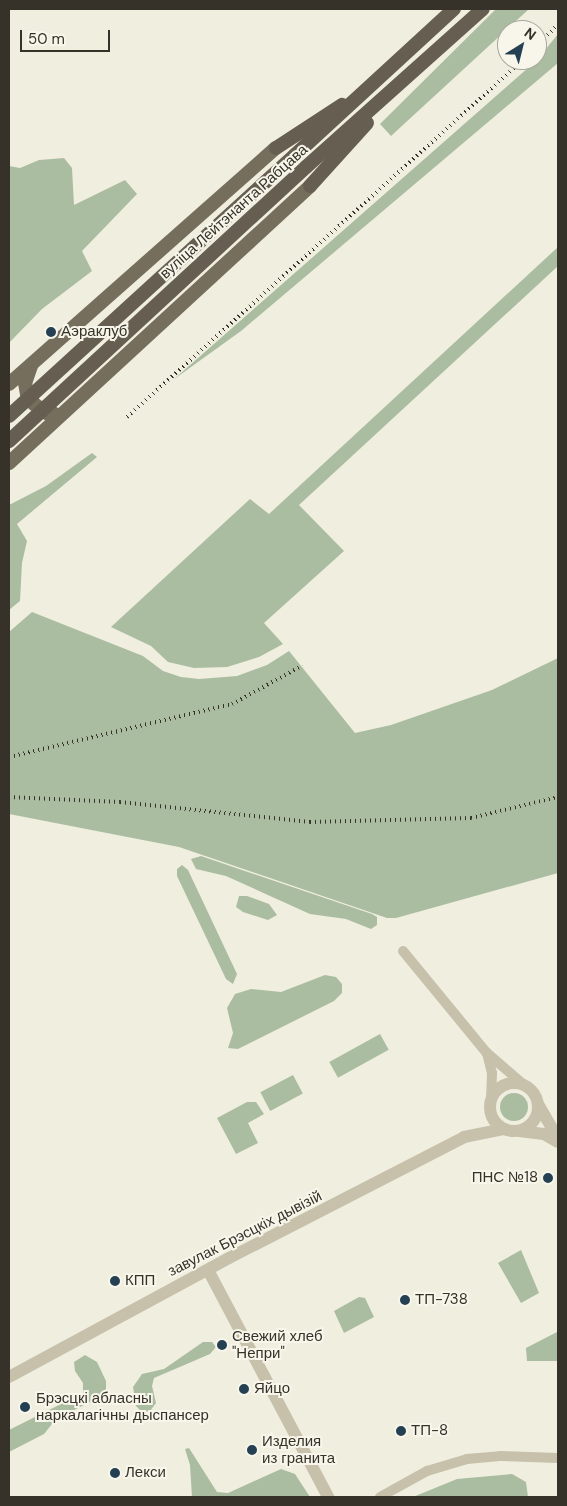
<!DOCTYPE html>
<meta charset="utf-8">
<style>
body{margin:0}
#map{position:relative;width:567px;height:1506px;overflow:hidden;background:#f0eedf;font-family:"DM Sans",sans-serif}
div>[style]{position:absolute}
.green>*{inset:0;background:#aabda1;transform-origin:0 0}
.round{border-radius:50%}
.minor>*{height:10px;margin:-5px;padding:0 5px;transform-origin:5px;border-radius:5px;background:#c7c1ac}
.tertiary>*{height:12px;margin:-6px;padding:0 6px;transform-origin:6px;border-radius:6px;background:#c7c1ac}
.tertiary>.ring{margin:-6px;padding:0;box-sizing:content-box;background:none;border:12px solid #c7c1ac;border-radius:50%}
.primary>*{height:14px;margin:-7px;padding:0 7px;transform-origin:7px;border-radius:7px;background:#766e5d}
.trunk>*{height:14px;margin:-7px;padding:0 7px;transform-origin:7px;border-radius:7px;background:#665e50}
.rail>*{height:4px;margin-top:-2px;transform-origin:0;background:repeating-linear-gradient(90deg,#36322a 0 1px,transparent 0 5px)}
.trunk-bridge>*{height:14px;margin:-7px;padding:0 7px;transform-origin:7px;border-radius:7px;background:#665e50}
.dots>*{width:14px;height:14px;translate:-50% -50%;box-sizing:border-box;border:2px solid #f8f6eb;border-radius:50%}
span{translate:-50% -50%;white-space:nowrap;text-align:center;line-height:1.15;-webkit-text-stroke:4px #f8f6eb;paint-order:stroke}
.street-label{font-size:15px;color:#36322a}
.poi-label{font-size:15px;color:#36322a}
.left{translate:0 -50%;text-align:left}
.right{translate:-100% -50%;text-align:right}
.frame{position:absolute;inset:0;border:10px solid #36322a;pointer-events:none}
.north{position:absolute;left:497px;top:20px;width:50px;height:50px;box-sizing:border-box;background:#f8f6eb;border:1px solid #aaa89e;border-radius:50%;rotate:36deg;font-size:14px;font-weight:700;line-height:20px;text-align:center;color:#36322a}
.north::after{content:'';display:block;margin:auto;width:18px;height:22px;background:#244052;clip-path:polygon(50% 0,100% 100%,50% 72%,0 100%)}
.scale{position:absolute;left:20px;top:30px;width:90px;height:22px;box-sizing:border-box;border:2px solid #36322a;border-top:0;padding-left:6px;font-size:15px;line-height:18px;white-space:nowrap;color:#36322a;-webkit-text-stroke:4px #f8f6eb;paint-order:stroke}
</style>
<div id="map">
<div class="green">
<div style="clip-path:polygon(496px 9px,529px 9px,391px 136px,380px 124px)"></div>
<div style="clip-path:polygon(558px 34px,558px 63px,241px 331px,173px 380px,537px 60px)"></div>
<div style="clip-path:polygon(64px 158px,72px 168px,74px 205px,125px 180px,137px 194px,82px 251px,92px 271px,42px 309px,9px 343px,9px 166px,20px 168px,39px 160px)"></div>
<div style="clip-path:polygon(558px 247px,558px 266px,299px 505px,344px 551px,264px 623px,283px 644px,259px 657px,227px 667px,194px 668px,168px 662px,151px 646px,111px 627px,250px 499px,269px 514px)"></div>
<div style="clip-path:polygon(92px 453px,97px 457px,17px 524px,27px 541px,22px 563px,20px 601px,9px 610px,9px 505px,46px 486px)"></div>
<div style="clip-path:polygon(32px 612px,143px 656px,163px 671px,181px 677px,199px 679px,237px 676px,267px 665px,289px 651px,355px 733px,391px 725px,492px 690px,558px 658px,558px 873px,396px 918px,387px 918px,179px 847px,9px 814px,9px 632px)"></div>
<div style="clip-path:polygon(201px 856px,372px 914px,377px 917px,377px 925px,371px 929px,346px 919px,310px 914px,226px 876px,196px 869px,191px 859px)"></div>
<div style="clip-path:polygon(182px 865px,188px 870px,237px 974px,233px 984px,226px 979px,177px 876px,177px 869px)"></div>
<div style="clip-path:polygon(239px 896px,247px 896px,269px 904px,277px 915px,268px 920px,243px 912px,236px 907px)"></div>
<div style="clip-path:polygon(325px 975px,336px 977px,342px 984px,342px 993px,334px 1001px,238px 1049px,228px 1048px,233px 1033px,227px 1008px,235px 994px,251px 989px,281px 992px)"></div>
<div style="left:380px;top:1034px;width:18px;height:58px;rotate:61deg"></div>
<div style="left:293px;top:1075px;width:21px;height:37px;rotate:62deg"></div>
<div class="round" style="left:500px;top:1093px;width:28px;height:28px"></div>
<div style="clip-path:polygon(247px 1102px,256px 1102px,264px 1114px,248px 1123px,258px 1143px,236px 1154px,217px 1118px)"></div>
<div style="clip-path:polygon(521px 1250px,539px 1293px,521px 1303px,498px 1263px)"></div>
<div style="clip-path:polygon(359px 1297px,365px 1298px,374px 1317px,344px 1333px,334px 1311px)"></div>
<div style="clip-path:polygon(557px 1332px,558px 1361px,527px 1361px,526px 1348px)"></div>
<div style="clip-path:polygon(212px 1342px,216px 1347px,210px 1354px,154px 1378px,152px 1386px,156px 1403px,150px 1411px,142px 1412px,136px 1406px,133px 1387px,142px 1374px,164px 1369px,203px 1342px)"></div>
<div style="clip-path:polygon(85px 1355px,97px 1362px,106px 1381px,106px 1389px,94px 1400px,56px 1419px,44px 1434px,9px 1452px,9px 1430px,83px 1393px,83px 1383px,75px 1371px,74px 1362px)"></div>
<div style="clip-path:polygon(189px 1448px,217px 1492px,228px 1493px,281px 1469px,295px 1474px,310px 1497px,192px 1497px,190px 1465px,185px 1449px)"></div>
<div style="clip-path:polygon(512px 1474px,526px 1482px,528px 1497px,413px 1497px,457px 1479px)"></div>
</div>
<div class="minor">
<div style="left:403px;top:951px;width:131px;rotate:50.6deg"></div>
<div style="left:486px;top:1052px;width:49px;rotate:40.9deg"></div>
<div style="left:487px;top:1053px;width:21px;rotate:76deg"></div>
<div style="left:492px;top:1073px;width:24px;rotate:92deg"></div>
<div style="left:380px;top:1497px;width:54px;rotate:-29deg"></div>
<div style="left:427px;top:1471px;width:42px;rotate:-16.7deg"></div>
<div style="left:467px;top:1459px;width:33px;rotate:-5deg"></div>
<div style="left:500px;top:1456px;width:58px;rotate:2deg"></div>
</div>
<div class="tertiary">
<div class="ring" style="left:490px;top:1083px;width:36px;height:36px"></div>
<div style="left:538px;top:1104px;width:39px;rotate:60deg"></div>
<div style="left:519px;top:1131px;width:25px;rotate:7deg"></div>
<div style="left:544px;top:1134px;width:16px;rotate:30deg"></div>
<div style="left:208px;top:1270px;width:257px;rotate:62.1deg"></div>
<div style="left:9px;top:1377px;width:250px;rotate:-28.4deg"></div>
<div style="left:229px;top:1258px;width:264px;rotate:-27.2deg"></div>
<div style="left:464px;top:1137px;width:41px;rotate:-11.3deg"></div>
</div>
<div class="primary">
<div style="left:31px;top:366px;width:18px;rotate:109deg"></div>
<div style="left:25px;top:383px;width:11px;rotate:80deg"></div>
<div style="left:27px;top:394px;width:12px;rotate:55deg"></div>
<div style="left:34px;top:404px;width:16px;rotate:35deg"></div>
<div style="left:47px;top:413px;width:6px"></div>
<div style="left:9px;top:384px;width:356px;rotate:-41.5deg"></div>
<div style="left:9px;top:463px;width:409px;rotate:-42.6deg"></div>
</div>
<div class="trunk">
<div style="left:276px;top:148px;width:79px;rotate:-33.1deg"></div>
<div style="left:295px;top:155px;width:216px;rotate:-42.6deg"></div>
<div style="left:306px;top:167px;width:237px;rotate:-41.8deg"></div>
<div style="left:310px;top:186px;width:85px;rotate:-47.9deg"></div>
</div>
<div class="rail">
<div style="left:537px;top:46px;width:30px;rotate:-46deg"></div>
<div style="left:127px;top:417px;width:533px;rotate:-42.04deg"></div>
<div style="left:9px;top:757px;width:229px;rotate:-13.4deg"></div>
<div style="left:232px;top:704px;width:80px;rotate:-28.5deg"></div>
<div style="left:9px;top:797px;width:111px;rotate:2.6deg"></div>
<div style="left:120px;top:802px;width:191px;rotate:6deg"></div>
<div style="left:310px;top:822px;width:161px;rotate:-1.4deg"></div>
<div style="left:471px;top:818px;width:89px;rotate:-13.6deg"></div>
</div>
<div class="trunk-bridge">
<div style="left:9px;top:416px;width:387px;rotate:-42.4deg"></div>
<div style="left:9px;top:441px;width:404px;rotate:-42.7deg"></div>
</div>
<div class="dots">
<div style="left:51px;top:332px;background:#244052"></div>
<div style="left:548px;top:1178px;background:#244052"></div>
<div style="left:115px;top:1281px;background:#244052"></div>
<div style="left:405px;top:1300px;background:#244052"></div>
<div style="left:222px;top:1345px;background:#244052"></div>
<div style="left:244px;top:1389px;background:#244052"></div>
<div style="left:25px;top:1407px;background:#244052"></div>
<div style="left:401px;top:1431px;background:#244052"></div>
<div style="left:252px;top:1450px;background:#244052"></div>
<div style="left:115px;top:1473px;background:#244052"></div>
</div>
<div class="street-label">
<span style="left:234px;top:212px;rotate:-42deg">вуліца Лейтэнанта Рабцава</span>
<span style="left:245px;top:1234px;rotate:-27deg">завулак Брэсцкіх дывізій</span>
</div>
<div class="poi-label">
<span class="left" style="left:61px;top:332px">Аэраклуб</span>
<span class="right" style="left:538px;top:1178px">ПНС №18</span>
<span class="left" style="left:125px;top:1281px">КПП</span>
<span class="left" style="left:415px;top:1300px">ТП-738</span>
<span class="left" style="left:232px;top:1345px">Свежий хлеб<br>"Непри"</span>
<span class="left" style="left:254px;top:1389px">Яйцо</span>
<span class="left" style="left:36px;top:1407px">Брэсцкі абласны<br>наркалагічны дыспансер</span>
<span class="left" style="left:411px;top:1431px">ТП-8</span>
<span class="left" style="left:262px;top:1450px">Изделия<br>из гранита</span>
<span class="left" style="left:125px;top:1473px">Лекси</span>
</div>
<div class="frame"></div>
<div class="north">N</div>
<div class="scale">50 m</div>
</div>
